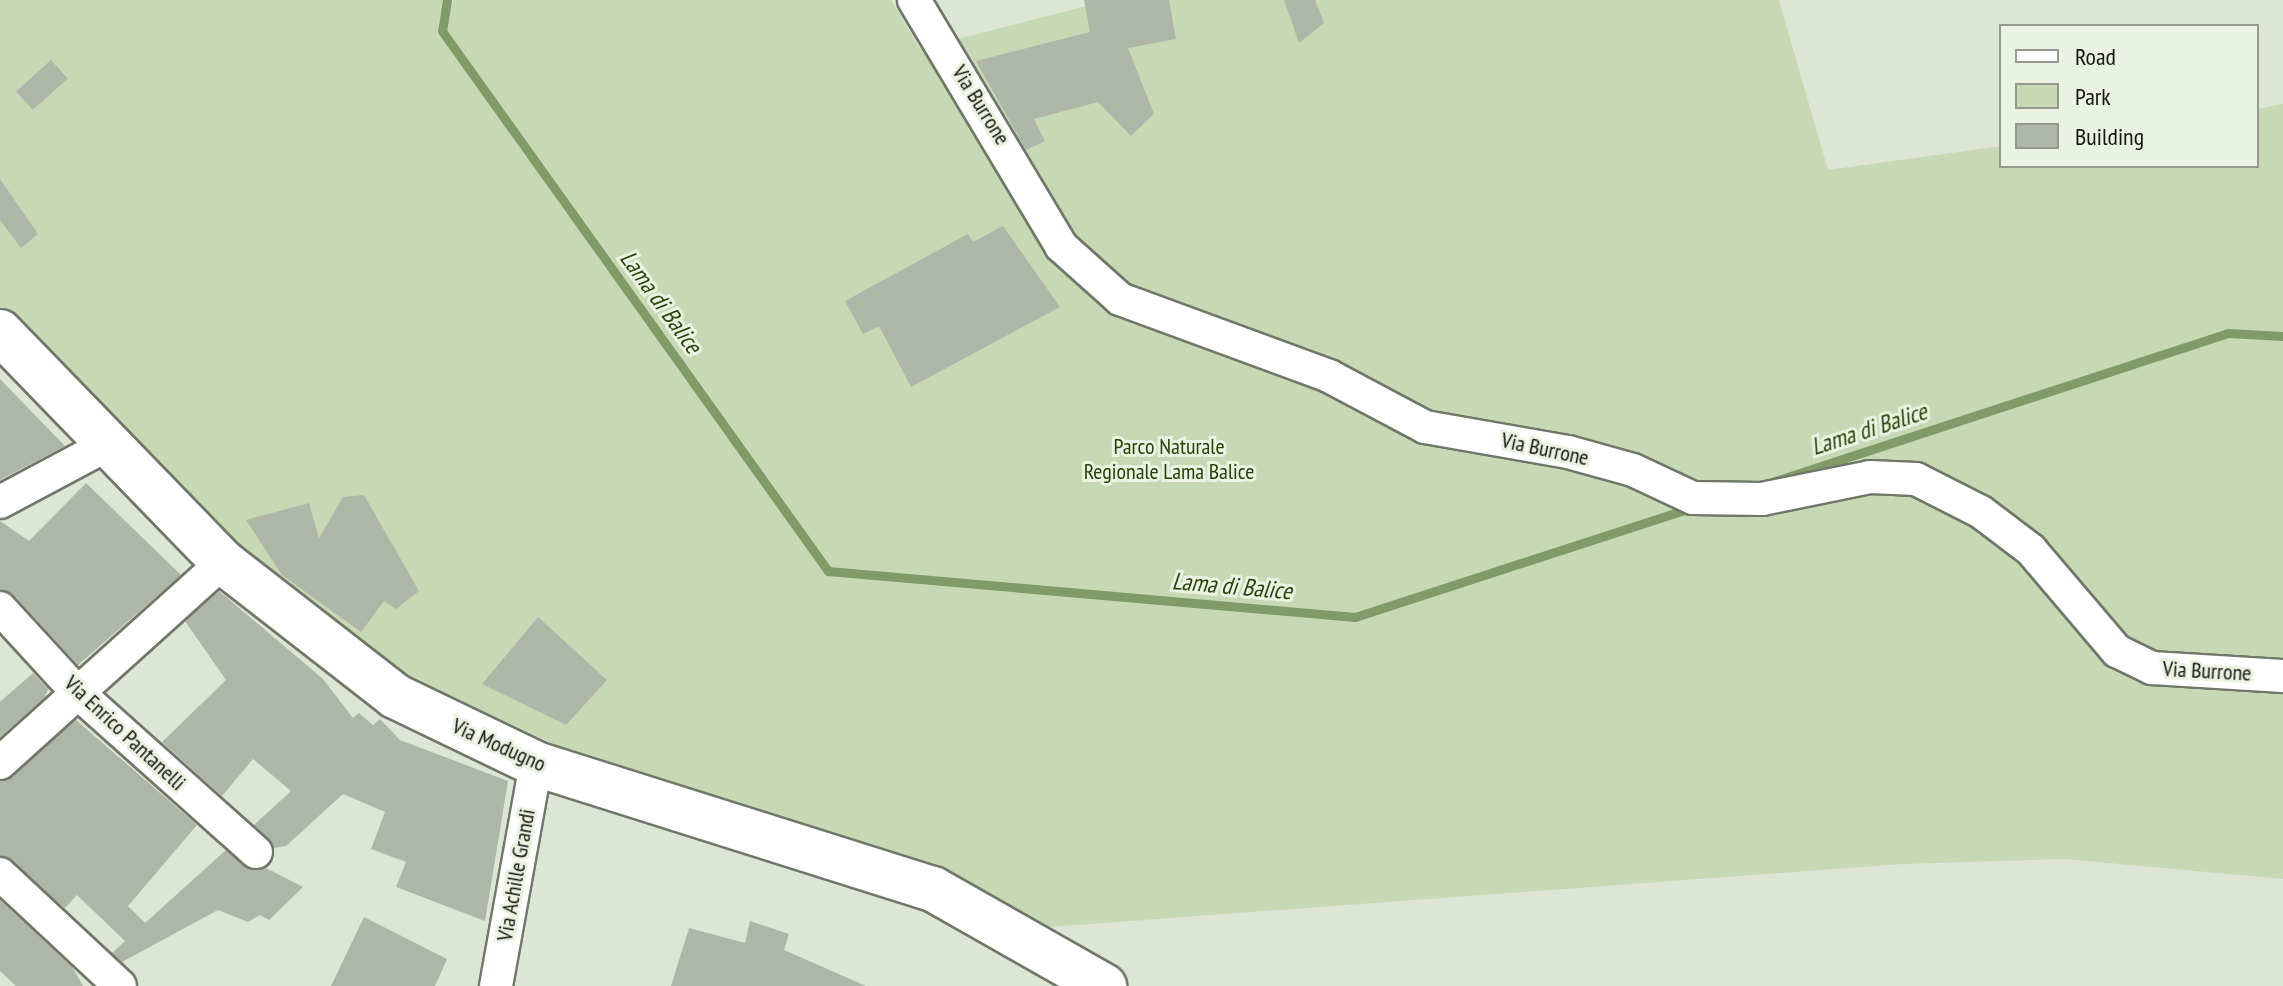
<!DOCTYPE html>
<style>
body{margin:0}
#map{position:relative;width:2283px;height:986px;overflow:hidden;background:#dde6d5;font-family:"PT Sans Narrow",sans-serif}
div>[style]{position:absolute}
.green>*{inset:0;background:#c6d9b4}
.stream>*{height:9px;margin:-4.5px;padding:0 4.5px;transform-origin:4.5px;border-radius:4.5px;background:#819b68}
.building>*{inset:0;background:#aeb7a7;transform-origin:0 0}
.roads{filter:drop-shadow(2px 0 #707869) drop-shadow(-2px 0 #707869) drop-shadow(0 2px #707869) drop-shadow(0 -2px #707869)}
.street>*{height:32px;margin:-16px;padding:0 16px;transform-origin:16px;border-radius:16px;background:#fff}
.secondary>*{height:44px;margin:-22px;padding:0 22px;transform-origin:22px;border-radius:22px;background:#fff}
span{translate:-50% -50%;white-space:nowrap;text-align:center;line-height:1.15;-webkit-text-stroke:6px #eaf3e2;paint-order:stroke}
.street-label{font-size:22px;color:#131611}
.park-label{font-size:22px;color:#294107}
.water-label{font-size:24px;color:#2a4309;font-style:italic}
.legend{position:absolute;left:1999px;top:24px;width:260px;height:144px;box-sizing:border-box;background:#eaf3e2;border:2px solid #949b8e;margin:0;padding:10px 14px;list-style:none;font-size:24px;color:#131611}
.legend li{display:flex;align-items:center;gap:16px;height:40px}
.legend b{width:40px;border:2px solid #949b8e}
</style>
<div id="map">
<div class="green">
<div style="clip-path:polygon(0 0,891px 0,920px 49px,1109px 0,1779px 0,1828px 170px,2001px 146px,2001px 166px,2257px 166px,2257px 109px,2283px 104px,2283px 879px,2064px 859px,1903px 864px,1036px 928px,582px 757px,295px 623px,0 324px)"></div>
</div>
<div class="stream">
<div style="left:447px;top:0;width:31px;rotate:99deg"></div>
<div style="left:442px;top:31px;width:664px;rotate:54.44deg"></div>
<div style="left:828px;top:571px;width:529px;rotate:4.99deg"></div>
<div style="left:1355px;top:617px;width:356px;rotate:-18deg"></div>
<div style="left:1769px;top:483px;width:483px;rotate:-18.1deg"></div>
<div style="left:2228px;top:333px;width:55px;rotate:3.1deg"></div>
</div>
<div class="building">
<div style="clip-path:polygon(1084px 0,1169px 0,1176px 39px,1128px 48px,1154px 114px,1131px 136px,1098px 102px,1034px 119px,1045px 141px,1026px 150px,976px 61px,1090px 32px)"></div>
<div style="clip-path:polygon(1284px 0,1315px 0,1324px 23px,1299px 43px)"></div>
<div style="left:51px;top:60px;width:25px;height:47px;rotate:48deg"></div>
<div style="clip-path:polygon(0 179px,38px 234px,21px 248px,0 220px)"></div>
<div style="clip-path:polygon(1003px 226px,1060px 307px,911px 387px,879px 326px,863px 334px,845px 301px,968px 234px,973px 242px)"></div>
<div style="clip-path:polygon(0 379px,65px 446px,0 480px)"></div>
<div style="clip-path:polygon(86px 483px,181px 575px,78px 665px,14px 595px,0 590px,0 521px,29px 541px)"></div>
<div style="clip-path:polygon(364px 495px,419px 591px,396px 609px,384px 601px,361px 632px,282px 575px,246px 520px,309px 503px,319px 538px,343px 497px)"></div>
<div style="clip-path:polygon(219px 591px,323px 679px,353px 718px,359px 713px,373px 725px,380px 719px,400px 740px,508px 781px,485px 921px,396px 887px,406px 862px,371px 849px,385px 812px,343px 794px,286px 846px,274px 848px,254px 825px,291px 791px,253px 759px,222px 796px,162px 742px,226px 680px,185px 621px)"></div>
<div style="clip-path:polygon(538px 617px,607px 680px,566px 725px,482px 684px)"></div>
<div style="clip-path:polygon(33px 673px,48px 689px,45px 697px,0 737px,0 702px)"></div>
<div style="clip-path:polygon(76px 720px,197px 825px,128px 906px,145px 923px,226px 850px,251px 870px,266px 868px,303px 887px,269px 920px,260px 915px,248px 922px,218px 910px,122px 962px,112px 953px,125px 941px,77px 895px,65px 908px,0 856px,0 781px)"></div>
<div style="clip-path:polygon(0 900px,73px 968px,83px 986px,16px 986px,0 971px)"></div>
<div style="clip-path:polygon(364px 917px,447px 959px,435px 986px,331px 986px)"></div>
<div style="clip-path:polygon(750px 921px,789px 934px,784px 950px,866px 986px,671px 986px,689px 928px,745px 943px)"></div>
</div>
<div class="roads">
<div class="street">
<div style="left:914px;top:0;width:287px;rotate:59.1deg"></div>
<div style="left:1061px;top:246px;width:79px;rotate:41.9deg"></div>
<div style="left:1120px;top:299px;width:223px;rotate:20.2deg"></div>
<div style="left:1329px;top:376px;width:109px;rotate:28deg"></div>
<div style="left:1425px;top:427px;width:145px;rotate:9.9deg"></div>
<div style="left:1568px;top:452px;width:67px;rotate:15.5deg"></div>
<div style="left:1633px;top:470px;width:66px;rotate:25deg"></div>
<div style="left:1693px;top:498px;width:69px;rotate:0.8deg"></div>
<div style="left:1762px;top:499px;width:110px;rotate:-11.5deg"></div>
<div style="left:1870px;top:477px;width:46px;rotate:2.5deg"></div>
<div style="left:1916px;top:479px;width:73px;rotate:26.9deg"></div>
<div style="left:1981px;top:512px;width:63px;rotate:37.2deg"></div>
<div style="left:2031px;top:550px;width:133px;rotate:49.6deg"></div>
<div style="left:2117px;top:651px;width:39px;rotate:26deg"></div>
<div style="left:2152px;top:668px;width:131px;rotate:3.5deg"></div>
<div style="left:0;top:502px;width:123px;rotate:-28deg"></div>
<div style="left:0;top:608px;width:114px;rotate:47.5deg"></div>
<div style="left:77px;top:692px;width:240px;rotate:41.8deg"></div>
<div style="left:0;top:763px;width:300px;rotate:-42deg"></div>
<div style="left:0;top:874px;width:164px;rotate:43deg"></div>
<div style="left:496px;top:986px;width:226px;rotate:-79.8deg"></div>
</div>
<div class="secondary">
<div style="left:0;top:332px;width:320px;rotate:45.9deg"></div>
<div style="left:223px;top:562px;width:218px;rotate:37.9deg"></div>
<div style="left:395px;top:696px;width:157px;rotate:25.7deg"></div>
<div style="left:536px;top:764px;width:416px;rotate:17.5deg"></div>
<div style="left:933px;top:889px;width:197px;rotate:29.6deg"></div>
</div>
</div>
<div class="street-label">
<span style="left:981px;top:105px;rotate:58deg">Via Burrone</span>
<span style="left:1545px;top:449px;rotate:12deg">Via Burrone</span>
<span style="left:2207px;top:671px;rotate:3deg">Via Burrone</span>
<span style="left:125px;top:733px;rotate:43deg">Via Enrico Pantanelli</span>
<span style="left:499px;top:745px;rotate:24deg">Via Modugno</span>
<span style="left:516px;top:875px;rotate:-80deg">Via Achille Grandi</span>
</div>
<div class="park-label">
<span style="left:1169px;top:459px">Parco Naturale<br>Regionale Lama Balice</span>
</div>
<div class="water-label">
<span style="left:661px;top:302px;rotate:54deg">Lama di Balice</span>
<span style="left:1869px;top:429px;rotate:-18deg">Lama di Balice</span>
<span style="left:1232px;top:586px;rotate:5deg">Lama di Balice</span>
</div>
<ul class="legend">
<li><b style="height:10px;background:#fff"></b>Road</li>
<li><b style="height:22px;background:#c6d9b4"></b>Park</li>
<li><b style="height:22px;background:#aeb7a7"></b>Building</li>
</ul>
</div>
